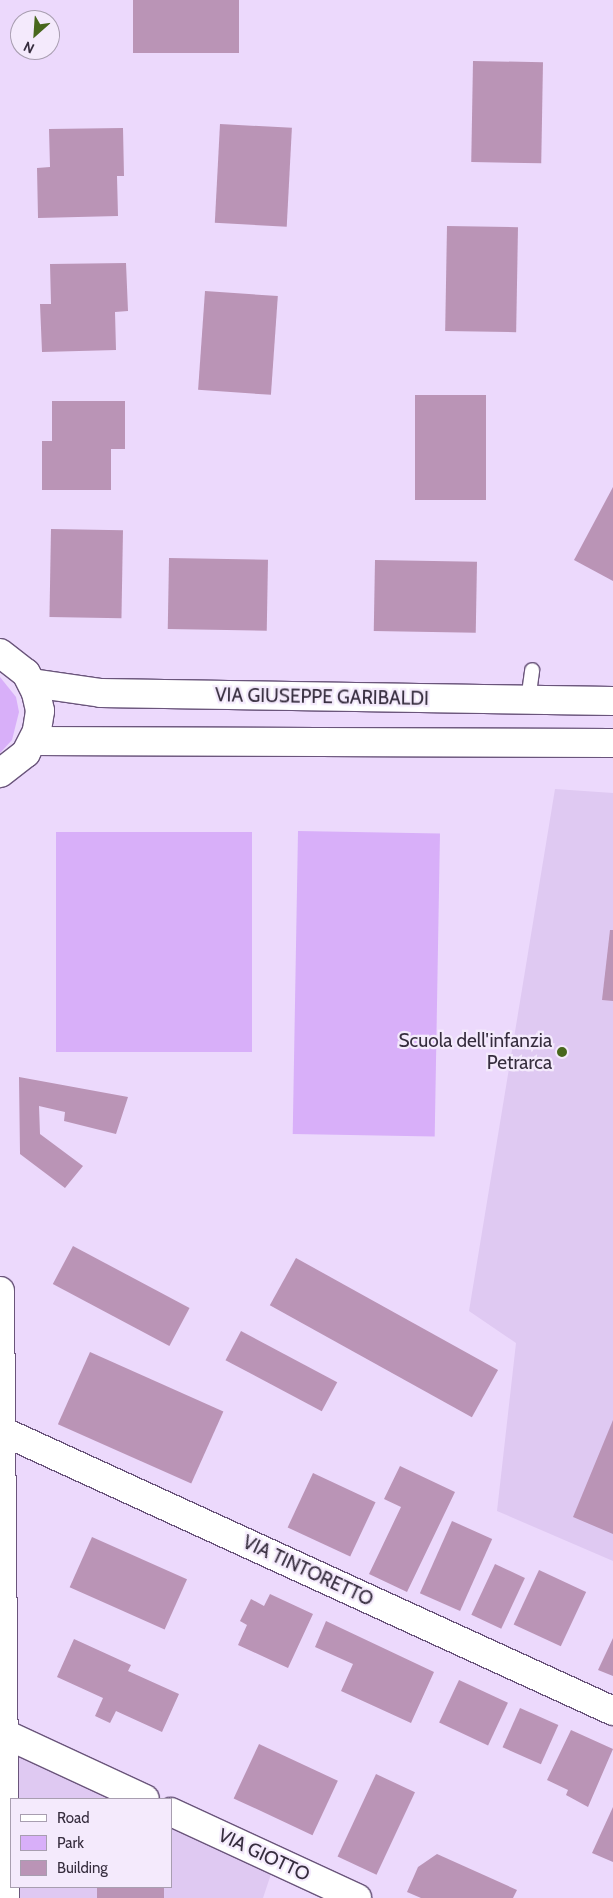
<!DOCTYPE html>
<style>
body{margin:0}
#map{position:relative;width:613px;height:1898px;overflow:hidden;background:#ecd9fc;font-family:Cabin,sans-serif}
div>[style]{position:absolute}
.built>*{inset:0;background:#dfc9f2}
.green>*{inset:0;background:#d8aff9;transform-origin:0 0}
.building>*{inset:0;background:#ba94b6;transform-origin:0 0}
.roads{filter:drop-shadow(1px 0 #6a557b) drop-shadow(-1px 0 #6a557b) drop-shadow(0 1px #6a557b) drop-shadow(0 -1px #6a557b)}
.service>*{height:14px;margin:-7px;padding:0 7px;transform-origin:7px;border-radius:7px;background:#fff}
.minor>*{height:28px;margin:-14px;padding:0 14px;transform-origin:14px;border-radius:14px;background:#fff}
.tertiary>*{height:28px;margin:-14px;padding:0 14px;transform-origin:14px;border-radius:14px;background:#fff}
.dots>*{width:14px;height:14px;translate:-50% -50%;box-sizing:border-box;border:2px solid #f4eafc;border-radius:50%}
span{translate:-50% -50%;white-space:nowrap;text-align:center;line-height:1.15;-webkit-text-stroke:4.5px #f4eafc;paint-order:stroke}
.street-label{font-size:19px;color:#362d3e}
.poi-label{font-size:19px;color:#362d3e}
.right{translate:-100% -50%;text-align:right}
.legend{position:absolute;left:10px;top:1798px;width:162px;height:90px;box-sizing:border-box;background:#f4eafc;border:1px solid #a89eb0;margin:0;padding:6px 9px;list-style:none;font-size:15px;color:#362d3e}
.legend li{display:flex;align-items:center;gap:10px;height:25px}
.legend b{width:25px;border:1px solid #a89eb0}
.north{position:absolute;left:10px;top:10px;width:50px;height:50px;box-sizing:border-box;background:#f4eafc;border:1px solid #a89eb0;border-radius:50%;rotate:206deg;font-size:14px;font-weight:700;line-height:20px;text-align:center;color:#362d3e}
.north::after{content:'';display:block;margin:auto;width:18px;height:22px;background:#48671d;clip-path:polygon(50% 0,100% 100%,50% 72%,0 100%)}
</style>
<div id="map">
<div class="built">
<div style="clip-path:polygon(555px 789px,613px 793px,613px 1561px,497px 1511px,516px 1343px,469px 1311px)"></div>
<div style="clip-path:polygon(10px 1743px,128px 1799px,11px 1799px,11px 1887px,171px 1887px,171px 1820px,273px 1868px,263px 1898px,10px 1898px)"></div>
</div>
<div class="green">
<div style="clip-path:polygon(0 677px,16px 697px,19px 712px,12px 740px,0 753px)"></div>
<div style="left:298px;top:831px;width:142px;height:303px;rotate:1deg"></div>
<div style="left:56px;top:832px;width:196px;height:220px"></div>
</div>
<div class="building">
<div style="left:133px;top:0;width:106px;height:53px"></div>
<div style="left:473px;top:61px;width:70px;height:101px;rotate:1deg"></div>
<div style="left:220px;top:124px;width:72px;height:99px;rotate:3deg"></div>
<div style="clip-path:polygon(123px 128px,124px 176px,117px 176px,118px 216px,38px 218px,37px 168px,50px 167px,49px 129px)"></div>
<div style="left:447px;top:226px;width:71px;height:105px;rotate:1deg"></div>
<div style="clip-path:polygon(126px 263px,128px 311px,115px 312px,116px 350px,42px 352px,40px 304px,51px 304px,50px 264px)"></div>
<div style="left:205px;top:291px;width:73px;height:99px;rotate:4deg"></div>
<div style="left:415px;top:395px;width:71px;height:105px"></div>
<div style="clip-path:polygon(52px 401px,125px 401px,125px 449px,111px 449px,111px 490px,42px 490px,42px 441px,52px 441px)"></div>
<div style="clip-path:polygon(613px 487px,613px 581px,574px 560px)"></div>
<div style="left:51px;top:529px;width:72px;height:88px;rotate:1deg"></div>
<div style="left:169px;top:558px;width:99px;height:71px;rotate:1deg"></div>
<div style="left:375px;top:560px;width:102px;height:71px;rotate:1deg"></div>
<div style="clip-path:polygon(610px 930px,613px 930px,613px 1001px,602px 1000px)"></div>
<div style="clip-path:polygon(19px 1077px,128px 1097px,116px 1134px,64px 1121px,65px 1112px,39px 1106px,40px 1134px,83px 1166px,65px 1188px,20px 1154px)"></div>
<div style="left:73px;top:1246px;width:132px;height:43px;rotate:28deg"></div>
<div style="left:296px;top:1258px;width:231px;height:54px;rotate:29deg"></div>
<div style="left:241px;top:1331px;width:109px;height:33px;rotate:28deg"></div>
<div style="left:90px;top:1352px;width:146px;height:79px;rotate:24deg"></div>
<div style="clip-path:polygon(613px 1420px,613px 1534px,573px 1517px)"></div>
<div style="clip-path:polygon(400px 1466px,455px 1492px,407px 1592px,369px 1574px,401px 1507px,384px 1499px)"></div>
<div style="left:313px;top:1473px;width:69px;height:60px;rotate:25deg"></div>
<div style="left:452px;top:1521px;width:44px;height:79px;rotate:24deg"></div>
<div style="left:92px;top:1537px;width:104px;height:55px;rotate:24deg"></div>
<div style="left:495px;top:1564px;width:33px;height:56px;rotate:25deg"></div>
<div style="left:539px;top:1570px;width:52px;height:60px;rotate:25deg"></div>
<div style="clip-path:polygon(270px 1594px,313px 1614px,288px 1668px,238px 1645px,247px 1625px,240px 1621px,251px 1599px,264px 1606px)"></div>
<div style="clip-path:polygon(326px 1621px,434px 1672px,411px 1723px,341px 1691px,353px 1664px,315px 1647px)"></div>
<div style="clip-path:polygon(613px 1638px,613px 1676px,598px 1670px)"></div>
<div style="clip-path:polygon(74px 1639px,131px 1665px,128px 1671px,179px 1694px,162px 1732px,116px 1711px,110px 1723px,95px 1716px,103px 1698px,57px 1677px)"></div>
<div style="left:459px;top:1680px;width:54px;height:47px;rotate:25deg"></div>
<div style="left:520px;top:1708px;width:42px;height:43px;rotate:24deg"></div>
<div style="clip-path:polygon(571px 1730px,613px 1749px,588px 1807px,566px 1795px,568px 1790px,547px 1780px)"></div>
<div style="left:259px;top:1744px;width:87px;height:60px;rotate:25deg"></div>
<div style="left:376px;top:1774px;width:43px;height:91px;rotate:25deg"></div>
<div style="clip-path:polygon(613px 1807px,613px 1862px,592px 1853px)"></div>
<div style="clip-path:polygon(437px 1854px,517px 1890px,513px 1898px,421px 1898px,407px 1892px,418px 1867px)"></div>
<div style="left:97px;top:1887px;width:67px;height:11px"></div>
</div>
<div class="roads">
<div class="service">
<div style="left:528px;top:700px;width:30px;rotate:-82deg"></div>
</div>
<div class="minor">
<div style="left:2px;top:1431px;width:672px;rotate:24.62deg"></div>
<div style="left:5px;top:1734px;width:154px;rotate:24.9deg"></div>
<div style="left:171px;top:1812px;width:205px;rotate:24.8deg"></div>
</div>
<div class="tertiary">
<div style="left:0;top:653px;width:33px;rotate:38deg"></div>
<div style="left:26px;top:673px;width:22px;rotate:63deg"></div>
<div style="left:36px;top:693px;width:18px;rotate:77deg"></div>
<div style="left:40px;top:711px;width:20px;rotate:99deg"></div>
<div style="left:37px;top:731px;width:25px;rotate:117deg"></div>
<div style="left:26px;top:753px;width:33px;rotate:142deg"></div>
<div style="left:32px;top:683px;width:70px;rotate:8.2deg"></div>
<div style="left:101px;top:693px;width:512px;rotate:0.9deg"></div>
<div style="left:34px;top:741px;width:579px;rotate:0.2deg"></div>
<div style="left:0;top:1291px;width:607px;rotate:89.53deg"></div>
</div>
</div>
<div class="dots">
<div style="left:562px;top:1052px;background:#48671d"></div>
</div>
<div class="street-label">
<span style="left:322px;top:697px;rotate:1deg">VIA GIUSEPPE GARIBALDI</span>
<span style="left:308px;top:1571px;rotate:25deg">VIA TINTORETTO</span>
<span style="left:264px;top:1855px;rotate:25deg">VIA GIOTTO</span>
</div>
<div class="poi-label">
<span class="right" style="left:552px;top:1052px">Scuola dell'infanzia<br>Petrarca</span>
</div>
<ul class="legend">
<li><b style="height:6px;background:#fff"></b>Road</li>
<li><b style="height:14px;background:#d8aff9"></b>Park</li>
<li><b style="height:14px;background:#ba94b6"></b>Building</li>
</ul>
<div class="north">N</div>
</div>
